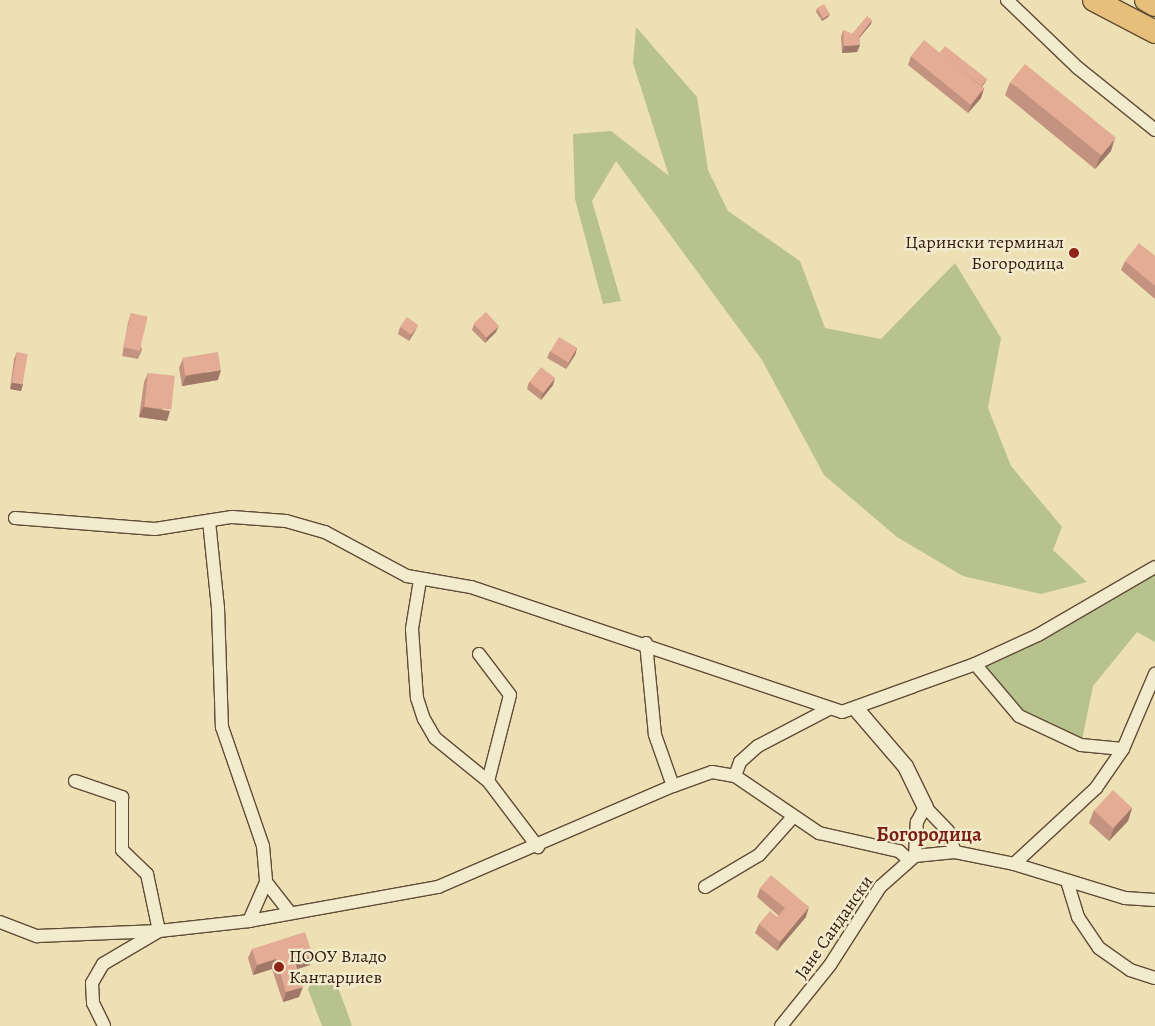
<!DOCTYPE html>
<meta charset="utf-8">
<style>
body{margin:0}
#map{position:relative;width:1155px;height:1026px;overflow:hidden;background:#ece0b4;font-family:Alegreya,serif}
div>[style]{position:absolute}
.green>*{inset:0;background:#b7c28e}
.roads{filter:drop-shadow(1px 0 #604c36) drop-shadow(-1px 0 #604c36) drop-shadow(0 1px #604c36) drop-shadow(0 -1px #604c36)}
.minor>*{height:12px;margin:-6px;padding:0 6px;transform-origin:6px;border-radius:6px;background:#f3ebce}
.tertiary>*{height:15px;margin:-7.5px;padding:0 7.5px;transform-origin:7.5px;border-radius:7.5px;background:#f3ebce}
.motorway>*{height:22px;margin:-11px;padding:0 11px;transform-origin:11px;border-radius:11px;background:#e6c07a}
.wall>*{inset:0;background:#c49380}
.shaded-wall>*{inset:0;background:#a07868}
.building>*{inset:0;background:#e4ab95;transform-origin:0 0}
.dots>*{width:14px;height:14px;translate:-50% -50%;box-sizing:border-box;border:2px solid #f3ebce;border-radius:50%}
span{translate:-50% -50%;white-space:nowrap;text-align:center;line-height:1.15;-webkit-text-stroke:4.5px #f3ebce;paint-order:stroke}
.poi-label{font-size:18px;color:#311b0c}
.right{translate:-100% -50%;text-align:right}
.left{translate:0 -50%;text-align:left}
.street-label{font-size:18px;color:#311b0c}
.quarter-label{font-size:20px;color:#7a1f14;font-weight:700}
</style>
<div id="map">
<div class="green">
<div style="clip-path:polygon(636px 27px,697px 97px,708px 170px,728px 211px,800px 261px,825px 328px,881px 339px,955px 263px,1001px 338px,988px 408px,1011px 466px,1062px 527px,1053px 550px,1087px 582px,1041px 594px,963px 576px,897px 537px,824px 475px,762px 360px,616px 161px,592px 201px,621px 301px,603px 304px,575px 199px,573px 134px,611px 131px,669px 176px,633px 63px)"></div>
<div style="clip-path:polygon(1155px 567px,1155px 642px,1137px 632px,1093px 686px,1081px 745px,1019px 716px,975px 664px)"></div>
<div style="clip-path:polygon(333px 974px,352px 1025px,350px 1026px,322px 1026px,306px 984px)"></div>
</div>
<div class="roads">
<div class="minor">
<div style="left:1007px;top:0;width:98px;rotate:43.8deg"></div>
<div style="left:1078px;top:68px;width:99px;rotate:38.8deg"></div>
<div style="left:15px;top:518px;width:140px;rotate:4.5deg"></div>
<div style="left:155px;top:529px;width:78px;rotate:-8.9deg"></div>
<div style="left:232px;top:517px;width:54px;rotate:4.2deg"></div>
<div style="left:286px;top:521px;width:41px;rotate:15.8deg"></div>
<div style="left:325px;top:532px;width:93px;rotate:28.2deg"></div>
<div style="left:407px;top:576px;width:65px;rotate:9.8deg"></div>
<div style="left:471px;top:587px;width:391px;rotate:18.6deg"></div>
<div style="left:842px;top:712px;width:141px;rotate:-19.8deg"></div>
<div style="left:975px;top:664px;width:69px;rotate:-24.7deg"></div>
<div style="left:1038px;top:635px;width:135px;rotate:-30.2deg"></div>
<div style="left:209px;top:521px;width:87px;rotate:84.1deg"></div>
<div style="left:218px;top:608px;width:119px;rotate:88.1deg"></div>
<div style="left:222px;top:727px;width:126px;rotate:71deg"></div>
<div style="left:263px;top:846px;width:36px;rotate:85deg"></div>
<div style="left:266px;top:882px;width:39px;rotate:52deg"></div>
<div style="left:420px;top:580px;width:50px;rotate:99.3deg"></div>
<div style="left:412px;top:629px;width:69px;rotate:85.9deg"></div>
<div style="left:417px;top:698px;width:22px;rotate:72deg"></div>
<div style="left:424px;top:719px;width:22px;rotate:60deg"></div>
<div style="left:435px;top:738px;width:68px;rotate:39.1deg"></div>
<div style="left:488px;top:781px;width:83px;rotate:52.9deg"></div>
<div style="left:646px;top:643px;width:92px;rotate:84.4deg"></div>
<div style="left:655px;top:735px;width:54px;rotate:70.6deg"></div>
<div style="left:479px;top:654px;width:51px;rotate:52.9deg"></div>
<div style="left:510px;top:695px;width:89px;rotate:104.3deg"></div>
<div style="left:975px;top:664px;width:68px;rotate:49.8deg"></div>
<div style="left:1019px;top:716px;width:68px;rotate:25.1deg"></div>
<div style="left:1081px;top:745px;width:42px;rotate:5.4deg"></div>
<div style="left:735px;top:776px;width:102px;rotate:34.2deg"></div>
<div style="left:819px;top:833px;width:82px;rotate:12.7deg"></div>
<div style="left:899px;top:851px;width:13px;rotate:42deg"></div>
<div style="left:75px;top:781px;width:50px;rotate:18.8deg"></div>
<div style="left:122px;top:797px;width:53px;rotate:90deg"></div>
<div style="left:122px;top:850px;width:35px;rotate:44deg"></div>
<div style="left:147px;top:874px;width:58px;rotate:78.1deg"></div>
<div style="left:159px;top:931px;width:65px;rotate:149.5deg"></div>
<div style="left:103px;top:964px;width:22px;rotate:120deg"></div>
<div style="left:92px;top:983px;width:20px;rotate:87deg"></div>
<div style="left:93px;top:1003px;width:25px;rotate:64deg"></div>
<div style="left:915px;top:856px;width:34px;rotate:-87deg"></div>
<div style="left:917px;top:822px;width:17px;rotate:-62deg"></div>
<div style="left:925px;top:807px;width:33px;rotate:46deg"></div>
<div style="left:948px;top:831px;width:22px;rotate:72deg"></div>
<div style="left:1014px;top:864px;width:112px;rotate:-42.8deg"></div>
<div style="left:1096px;top:788px;width:47px;rotate:-55.3deg"></div>
<div style="left:1123px;top:749px;width:82px;rotate:-66.9deg"></div>
<div style="left:1067px;top:881px;width:38px;rotate:73deg"></div>
<div style="left:1078px;top:917px;width:37px;rotate:56deg"></div>
<div style="left:1099px;top:948px;width:38px;rotate:35deg"></div>
<div style="left:1130px;top:970px;width:26px;rotate:18deg"></div>
<div style="left:705px;top:887px;width:63px;rotate:-30.7deg"></div>
<div style="left:759px;top:855px;width:50px;rotate:-48.3deg"></div>
<div style="left:249px;top:921px;width:43px;rotate:-66.4deg"></div>
<div style="left:0;top:922px;width:40px;rotate:21deg"></div>
<div style="left:37px;top:936px;width:122px;rotate:-2.3deg"></div>
<div style="left:159px;top:931px;width:91px;rotate:-6.3deg"></div>
<div style="left:249px;top:921px;width:192px;rotate:-10.2deg"></div>
<div style="left:438px;top:887px;width:256px;rotate:-23.3deg"></div>
<div style="left:673px;top:786px;width:41px;rotate:-19.7deg"></div>
<div style="left:712px;top:772px;width:23px;rotate:10deg"></div>
<div style="left:735px;top:776px;width:15px;rotate:-70deg"></div>
<div style="left:740px;top:762px;width:24px;rotate:-42deg"></div>
<div style="left:758px;top:746px;width:78px;rotate:-27.6deg"></div>
<div style="left:781px;top:1026px;width:78px;rotate:-51.2deg"></div>
<div style="left:830px;top:965px;width:93px;rotate:-57.3deg"></div>
<div style="left:880px;top:887px;width:47px;rotate:-41.5deg"></div>
<div style="left:915px;top:856px;width:40px;rotate:-5.7deg"></div>
<div style="left:955px;top:852px;width:60px;rotate:11.5deg"></div>
<div style="left:1014px;top:864px;width:116px;rotate:17deg"></div>
<div style="left:1125px;top:898px;width:30px;rotate:4deg"></div>
</div>
<div class="tertiary">
<div style="left:857px;top:710px;width:74px;rotate:49.4deg"></div>
<div style="left:905px;top:766px;width:46px;rotate:64deg"></div>
</div>
<div class="motorway">
<div style="left:1094px;top:0;width:69px;rotate:27.7deg"></div>
<div style="left:1146px;top:0;width:10px;rotate:29deg"></div>
</div>
</div>
<div class="wall">
<div style="clip-path:polygon(817px 8px,830px 14px,828px 17px,822px 21px,816px 12px)"></div>
<div style="clip-path:polygon(871px 24px,859px 37px,860px 45px,857px 52px,842px 53px,841px 37px,843px 30px,852px 34px)"></div>
<div style="clip-path:polygon(939px 53px,987px 79px,985px 83px,982px 87px,984px 88px,981px 98px,968px 113px,908px 65px,911px 56px)"></div>
<div style="clip-path:polygon(1010px 82px,1111px 151px,1095px 169px,1005px 95px)"></div>
<div style="clip-path:polygon(1155px 256px,1155px 299px,1121px 270px,1125px 261px)"></div>
<div style="clip-path:polygon(131px 313px,142px 350px,138px 359px,122px 356px,128px 323px)"></div>
<div style="clip-path:polygon(474px 324px,496px 332px,485px 343px,472px 330px)"></div>
<div style="clip-path:polygon(400px 327px,415px 331px,409px 341px,398px 334px)"></div>
<div style="clip-path:polygon(577px 348px,575px 355px,566px 369px,547px 358px,550px 351px)"></div>
<div style="clip-path:polygon(17px 352px,23px 384px,21px 391px,10px 389px,14px 359px)"></div>
<div style="clip-path:polygon(183px 358px,218px 380px,182px 386px,179px 368px)"></div>
<div style="clip-path:polygon(148px 373px,167px 421px,139px 417px,144px 382px)"></div>
<div style="clip-path:polygon(529px 382px,553px 385px,541px 400px,527px 389px)"></div>
<div style="clip-path:polygon(1132px 808px,1128px 821px,1109px 841px,1089px 823px,1094px 810px)"></div>
<div style="clip-path:polygon(760px 888px,806px 917px,777px 951px,755px 933px,759px 924px,777px 917px,779px 916px,757px 897px)"></div>
<div style="clip-path:polygon(252px 949px,313px 956px,310px 965px,297px 969px,299px 997px,283px 1002px,272px 969px,253px 975px,248px 958px)"></div>
</div>
<div class="shaded-wall">
<div style="clip-path:polygon(830px 14px,828px 17px,822px 21px,823px 18px)"></div>
<div style="clip-path:polygon(872px 20px,871px 24px,856px 42px,857px 39px)"></div>
<div style="clip-path:polygon(860px 45px,857px 52px,842px 53px,844px 46px)"></div>
<div style="clip-path:polygon(984px 88px,981px 98px,968px 113px,972px 104px)"></div>
<div style="clip-path:polygon(1115px 138px,1111px 151px,1095px 169px,1100px 157px)"></div>
<div style="clip-path:polygon(418px 325px,415px 331px,409px 341px,411px 335px)"></div>
<div style="clip-path:polygon(499px 326px,496px 332px,485px 343px,487px 337px)"></div>
<div style="clip-path:polygon(577px 348px,575px 355px,566px 369px,569px 363px)"></div>
<div style="clip-path:polygon(221px 370px,218px 380px,182px 386px,186px 376px)"></div>
<div style="clip-path:polygon(555px 378px,553px 385px,541px 400px,543px 393px)"></div>
<div style="clip-path:polygon(12px 383px,23px 384px,21px 391px,10px 389px)"></div>
<div style="clip-path:polygon(143px 407px,170px 411px,167px 421px,139px 417px)"></div>
<div style="clip-path:polygon(1132px 808px,1128px 821px,1109px 841px,1114px 828px)"></div>
<div style="clip-path:polygon(809px 907px,806px 917px,777px 951px,780px 942px)"></div>
<div style="clip-path:polygon(313px 956px,310px 965px,291px 971px,295px 962px)"></div>
<div style="clip-path:polygon(276px 959px,272px 969px,253px 975px,257px 965px)"></div>
<div style="clip-path:polygon(303px 987px,299px 997px,283px 1002px,286px 992px)"></div>
</div>
<div class="building">
<div style="left:824px;top:4px;width:12px;height:8px;rotate:59deg"></div>
<div style="clip-path:polygon(867px 16px,872px 20px,859px 37px,852px 34px)"></div>
<div style="clip-path:polygon(843px 30px,859px 37px,860px 45px,844px 46px)"></div>
<div style="left:924px;top:40px;width:77px;height:21px;rotate:39deg"></div>
<div style="left:945px;top:46px;width:53px;height:9px;rotate:38deg"></div>
<div style="left:1025px;top:64px;width:117px;height:23px;rotate:39deg"></div>
<div style="clip-path:polygon(1139px 243px,1155px 256px,1155px 286px,1125px 261px)"></div>
<div style="left:486px;top:312px;width:19px;height:17px;rotate:47deg"></div>
<div style="left:131px;top:313px;width:17px;height:35px;rotate:13deg"></div>
<div style="left:407px;top:317px;width:14px;height:12px;rotate:36deg"></div>
<div style="left:559px;top:337px;width:21px;height:17px;rotate:31deg"></div>
<div style="left:17px;top:352px;width:11px;height:31px;rotate:10deg"></div>
<div style="left:218px;top:352px;width:18px;height:36px;rotate:81deg"></div>
<div style="left:541px;top:367px;width:18px;height:19px;rotate:38deg"></div>
<div style="left:148px;top:373px;width:27px;height:34px;rotate:6deg"></div>
<div style="left:1113px;top:790px;width:26px;height:28px;rotate:43deg"></div>
<div style="clip-path:polygon(771px 875px,809px 907px,780px 942px,759px 924px,770px 911px,777px 917px,785px 908px,760px 888px)"></div>
<div style="clip-path:polygon(305px 932px,313px 956px,295px 962px,303px 987px,286px 992px,276px 959px,257px 965px,252px 949px)"></div>
</div>
<div class="dots">
<div style="left:1074px;top:253px;background:#8f2418"></div>
<div style="left:279px;top:967px;background:#8f2418"></div>
</div>
<div class="poi-label">
<span class="right" style="left:1064px;top:253px">Царински терминал<br>Богородица</span>
<span class="left" style="left:289px;top:967px">ПООУ Владо<br>Кантарџиев</span>
</div>
<div class="street-label">
<span style="left:834px;top:927px;rotate:-55deg">Јане Сандански</span>
</div>
<div class="quarter-label">
<span style="left:929px;top:834px">Богородица</span>
</div>
</div>
